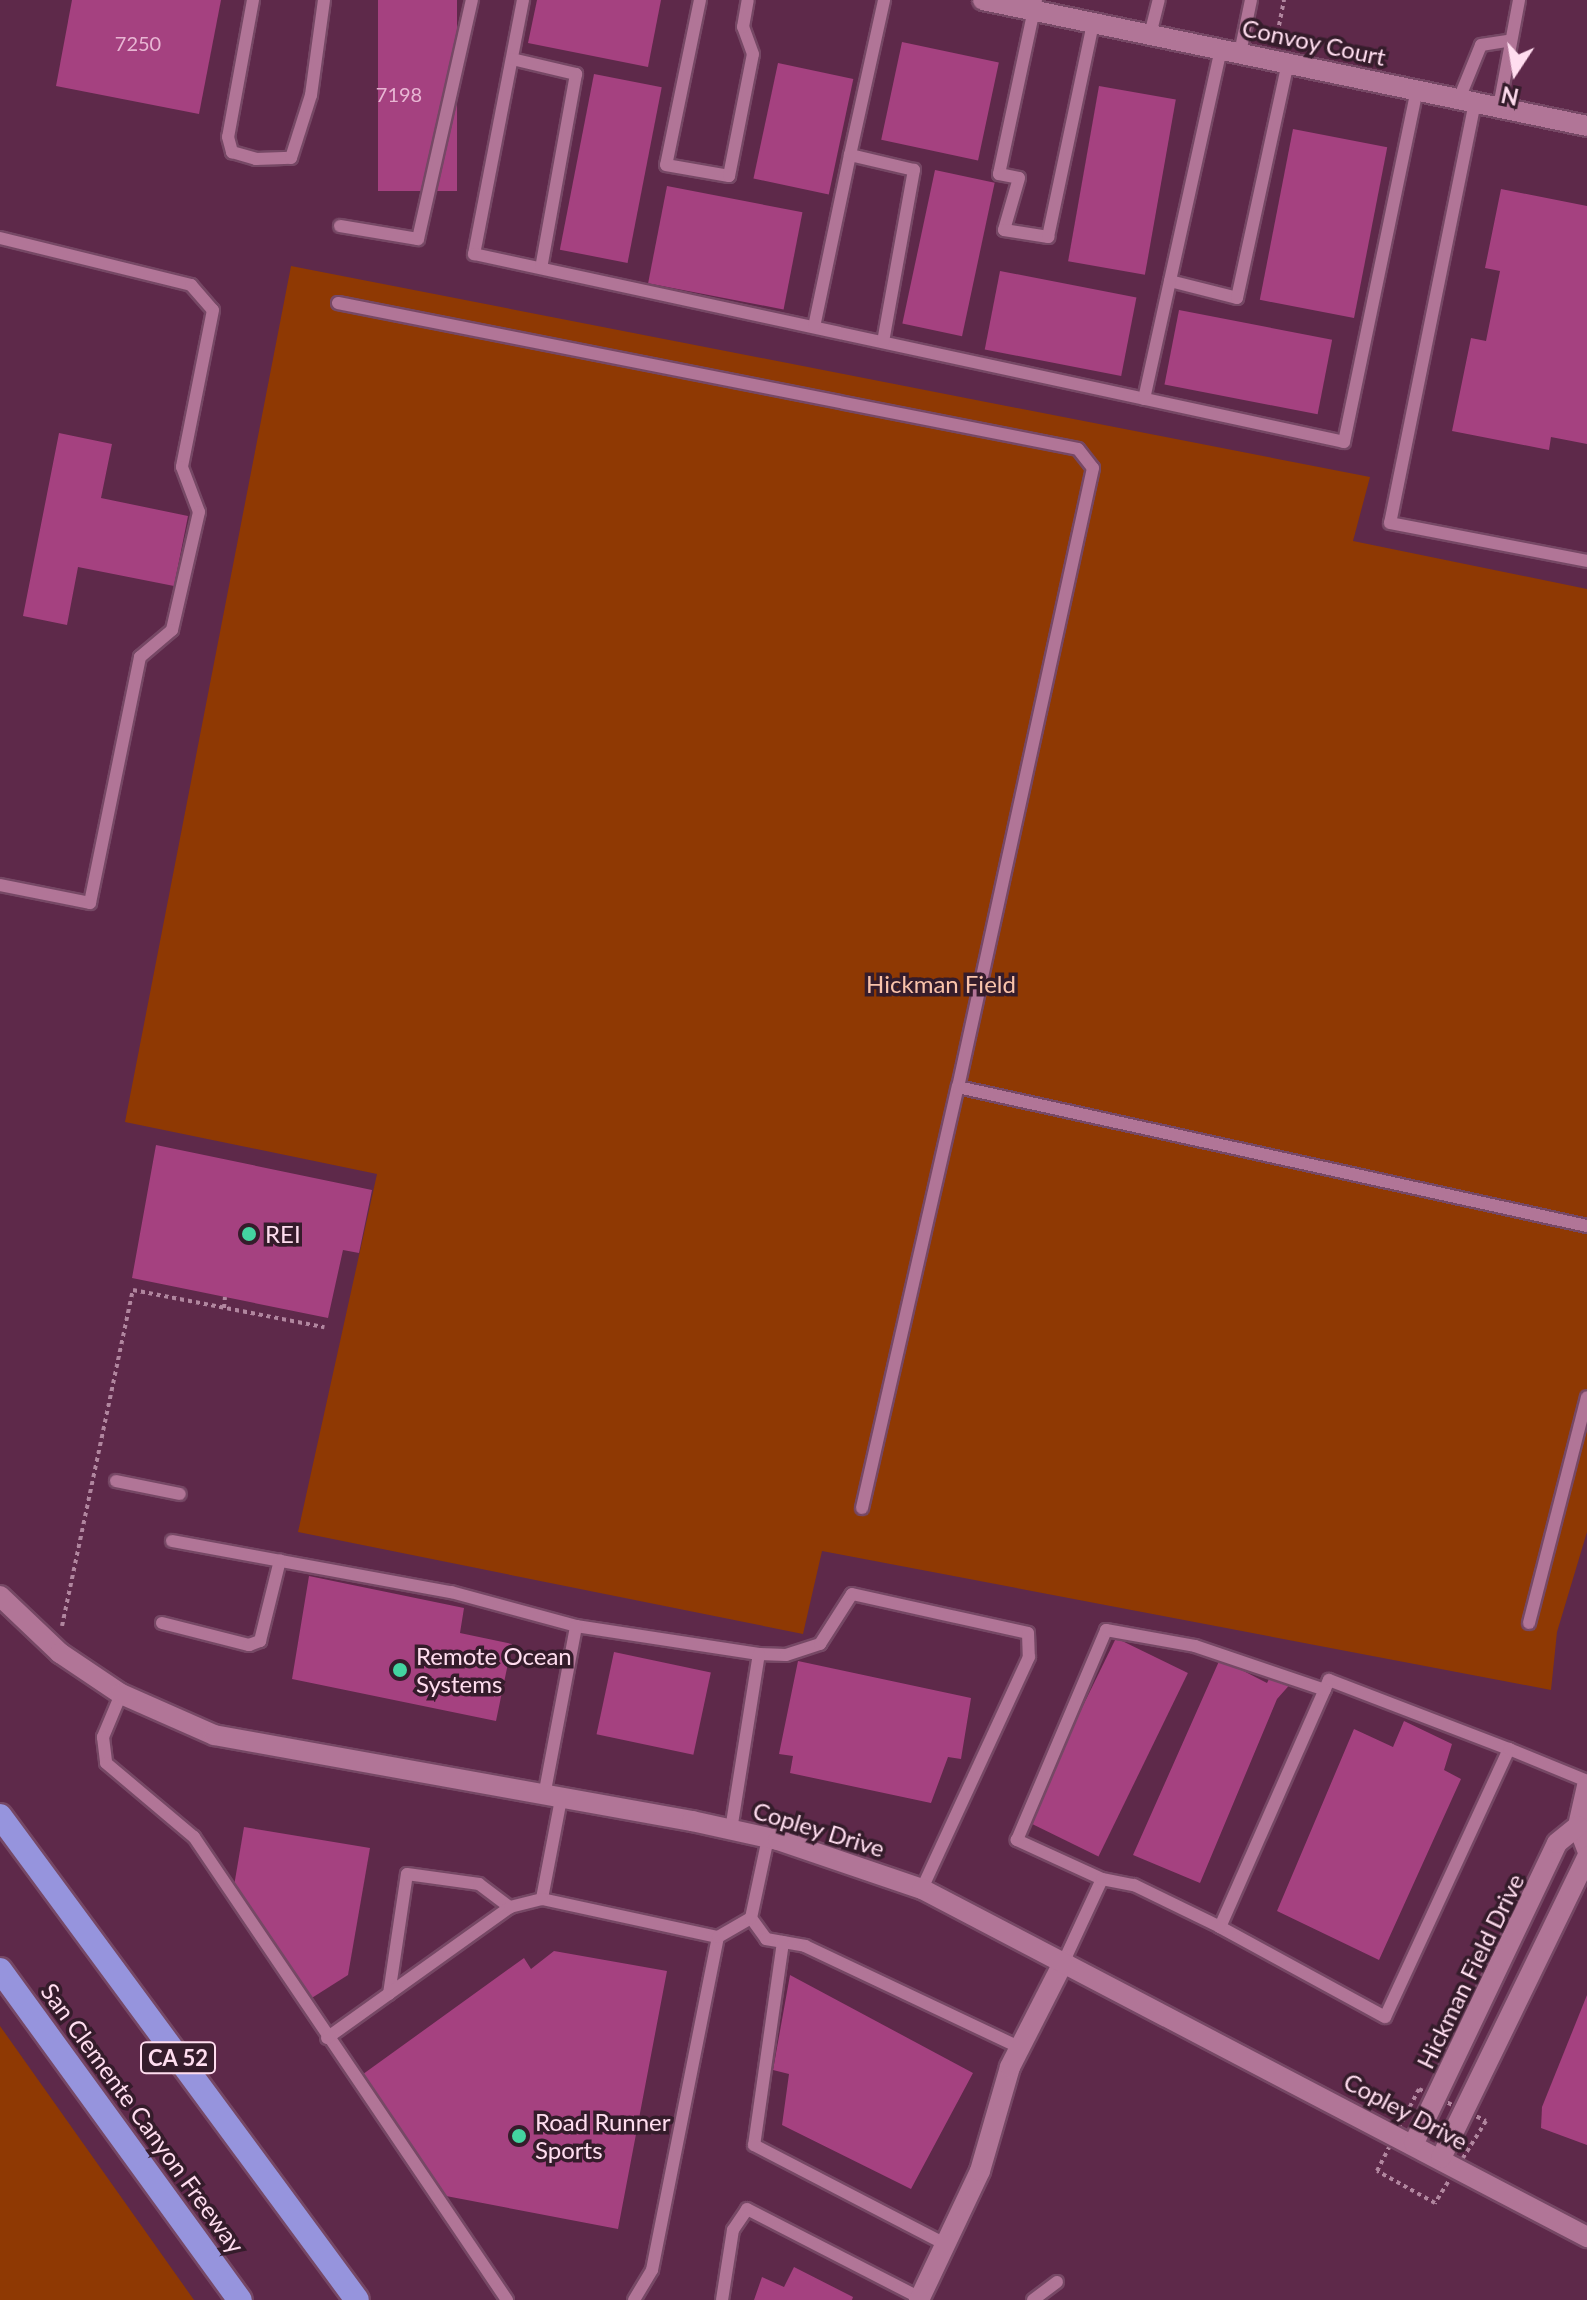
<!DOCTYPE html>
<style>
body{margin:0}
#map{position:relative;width:1587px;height:2300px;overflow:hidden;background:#5e294a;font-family:Lato,sans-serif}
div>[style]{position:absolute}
.green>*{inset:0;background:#8f3903}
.building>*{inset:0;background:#a54180;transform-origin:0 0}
.path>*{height:4px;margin-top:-2px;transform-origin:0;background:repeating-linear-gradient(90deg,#b1869f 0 4px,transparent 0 8px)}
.roads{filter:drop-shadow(2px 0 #764865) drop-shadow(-2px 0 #764865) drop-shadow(0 2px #764865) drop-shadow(0 -2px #764865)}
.service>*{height:12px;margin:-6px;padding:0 6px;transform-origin:6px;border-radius:6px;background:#b17597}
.minor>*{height:20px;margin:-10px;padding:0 10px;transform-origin:10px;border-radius:10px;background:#b17597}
.tertiary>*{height:20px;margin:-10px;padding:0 10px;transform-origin:10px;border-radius:10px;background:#b17597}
.motorway>*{height:24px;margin:-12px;padding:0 12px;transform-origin:12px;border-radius:12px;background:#9694dd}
.dots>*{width:22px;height:22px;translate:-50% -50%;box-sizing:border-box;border:4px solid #351c2b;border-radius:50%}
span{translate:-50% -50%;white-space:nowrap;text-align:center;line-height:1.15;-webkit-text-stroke:7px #351c2b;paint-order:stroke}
.number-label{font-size:20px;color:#e8b6d3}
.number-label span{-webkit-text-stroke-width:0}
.shield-label span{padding:2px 6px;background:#351c2b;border:2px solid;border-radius:6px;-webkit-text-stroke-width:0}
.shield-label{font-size:22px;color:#ffddef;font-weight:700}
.street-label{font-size:24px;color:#ffddef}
.park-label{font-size:24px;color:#fac3ab}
.poi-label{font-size:24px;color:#ffddef}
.left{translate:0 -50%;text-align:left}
.north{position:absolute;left:1475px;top:32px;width:80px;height:80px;-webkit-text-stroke:6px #351c2b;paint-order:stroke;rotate:192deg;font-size:22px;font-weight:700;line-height:32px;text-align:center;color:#ffddef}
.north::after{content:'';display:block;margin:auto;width:28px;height:36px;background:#ffddef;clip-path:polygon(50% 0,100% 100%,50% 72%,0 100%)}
</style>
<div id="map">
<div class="green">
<div style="clip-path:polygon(291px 266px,1370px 477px,1353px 541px,1587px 589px,1587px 1532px,1557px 1632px,1551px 1690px,822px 1551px,803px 1634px,298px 1532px,377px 1174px,125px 1122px)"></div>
<div style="clip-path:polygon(0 2026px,194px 2300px,0 2300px)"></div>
</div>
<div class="building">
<div style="clip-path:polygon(72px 0,221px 0,199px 114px,56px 86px)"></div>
<div style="left:378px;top:0;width:79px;height:191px"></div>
<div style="clip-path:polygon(537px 0,661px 0,648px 67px,528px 43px)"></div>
<div style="left:902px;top:42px;width:99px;height:100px;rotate:12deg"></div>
<div style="left:778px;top:63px;width:77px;height:118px;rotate:12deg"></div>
<div style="left:594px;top:74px;width:69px;height:179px;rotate:11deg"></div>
<div style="left:1099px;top:86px;width:78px;height:178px;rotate:10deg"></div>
<div style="left:1293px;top:129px;width:96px;height:174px;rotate:11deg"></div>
<div style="left:935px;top:170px;width:61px;height:157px;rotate:12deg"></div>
<div style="left:667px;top:186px;width:138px;height:99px;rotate:11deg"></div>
<div style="clip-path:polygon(1501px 189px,1587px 206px,1587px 444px,1551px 437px,1549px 450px,1452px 431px,1471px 338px,1486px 341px,1500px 271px,1485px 268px)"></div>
<div style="left:1000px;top:271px;width:139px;height:80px;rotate:11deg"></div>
<div style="left:1179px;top:310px;width:156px;height:76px;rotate:11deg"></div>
<div style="clip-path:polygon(59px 433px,112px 444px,101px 498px,188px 516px,174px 586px,78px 567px,67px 625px,23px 616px)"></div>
<div style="clip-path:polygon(156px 1145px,372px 1190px,359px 1253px,343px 1250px,328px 1318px,132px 1278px)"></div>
<div style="clip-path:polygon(309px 1576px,464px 1608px,460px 1633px,512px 1644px,496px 1721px,292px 1679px)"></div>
<div style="left:1116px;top:1638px;width:80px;height:204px;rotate:26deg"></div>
<div style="left:614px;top:1652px;width:99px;height:84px;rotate:12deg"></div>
<div style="clip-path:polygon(1220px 1659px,1267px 1683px,1273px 1671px,1293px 1681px,1277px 1699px,1200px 1883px,1133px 1855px)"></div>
<div style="clip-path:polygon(798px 1661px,971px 1698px,961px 1759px,948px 1757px,931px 1803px,790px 1773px,793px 1756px,779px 1754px)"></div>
<div style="clip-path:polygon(1404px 1721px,1452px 1744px,1444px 1770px,1461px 1779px,1379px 1960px,1277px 1911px,1354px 1729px,1393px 1747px)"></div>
<div style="clip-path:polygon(244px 1827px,370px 1848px,348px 1975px,307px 2001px,234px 1886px)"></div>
<div style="clip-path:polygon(554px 1951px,667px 1971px,618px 2229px,446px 2196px,359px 2077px,524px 1958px,531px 1969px)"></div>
<div style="clip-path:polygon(790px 1975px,973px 2073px,911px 2189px,782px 2125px,789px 2074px,773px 2070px)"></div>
<div style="clip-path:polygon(1587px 1995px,1587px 2145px,1541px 2128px,1542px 2107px)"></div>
<div style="clip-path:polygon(794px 2267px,853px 2297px,852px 2300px,754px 2300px,762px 2277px,784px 2287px)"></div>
</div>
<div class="path">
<div style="left:1276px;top:41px;width:42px;rotate:-79deg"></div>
<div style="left:224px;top:1308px;width:11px;rotate:-85deg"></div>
<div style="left:62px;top:1626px;width:343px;rotate:-78.1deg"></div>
<div style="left:133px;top:1290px;width:195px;rotate:11deg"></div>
<div style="left:1419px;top:2089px;width:74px;rotate:25.5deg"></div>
<div style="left:1486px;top:2121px;width:97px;rotate:121.9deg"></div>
<div style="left:1435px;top:2203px;width:66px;rotate:-151.1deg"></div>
<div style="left:1377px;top:2171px;width:92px;rotate:-62.9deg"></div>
</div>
<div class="roads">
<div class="service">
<div style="left:253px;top:0;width:139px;rotate:100.3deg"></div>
<div style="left:228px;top:137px;width:16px;rotate:75deg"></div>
<div style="left:232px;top:152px;width:25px;rotate:16deg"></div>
<div style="left:256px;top:159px;width:35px;rotate:-2deg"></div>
<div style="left:291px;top:158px;width:66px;rotate:-72.4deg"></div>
<div style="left:311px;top:95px;width:96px;rotate:-82.2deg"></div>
<div style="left:523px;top:0;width:259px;rotate:100.9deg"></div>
<div style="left:474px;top:254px;width:890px;rotate:12.19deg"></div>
<div style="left:1344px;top:442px;width:359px;rotate:-78.3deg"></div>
<div style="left:700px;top:0;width:168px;rotate:101.6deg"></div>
<div style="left:666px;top:165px;width:64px;rotate:9.9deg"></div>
<div style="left:729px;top:176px;width:124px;rotate:-78.9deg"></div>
<div style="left:753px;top:54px;width:29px;rotate:-110deg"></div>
<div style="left:743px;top:27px;width:27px;rotate:-80deg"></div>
<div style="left:1036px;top:0;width:178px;rotate:102deg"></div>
<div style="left:999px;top:174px;width:20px;rotate:11deg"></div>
<div style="left:1019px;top:178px;width:54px;rotate:106.1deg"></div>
<div style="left:1004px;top:230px;width:45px;rotate:9deg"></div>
<div style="left:1048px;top:237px;width:219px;rotate:-78.1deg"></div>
<div style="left:1150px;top:35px;width:36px;rotate:-76deg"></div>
<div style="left:1240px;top:53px;width:54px;rotate:-78.3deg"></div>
<div style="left:512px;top:59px;width:66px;rotate:13.2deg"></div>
<div style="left:576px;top:74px;width:197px;rotate:100.2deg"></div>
<div style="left:1459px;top:99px;width:58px;rotate:-67.8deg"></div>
<div style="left:1481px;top:45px;width:30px;rotate:-9deg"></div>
<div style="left:1475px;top:102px;width:429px;rotate:101.4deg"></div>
<div style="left:1390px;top:523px;width:201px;rotate:10.9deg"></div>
<div style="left:1499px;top:107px;width:109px;rotate:-79.4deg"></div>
<div style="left:340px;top:226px;width:79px;rotate:9.5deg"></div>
<div style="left:418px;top:239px;width:245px;rotate:-77.3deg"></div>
<div style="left:0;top:238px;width:197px;rotate:13.8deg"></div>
<div style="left:191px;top:285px;width:33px;rotate:49deg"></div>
<div style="left:213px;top:310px;width:160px;rotate:101.2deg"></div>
<div style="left:182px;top:467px;width:48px;rotate:69.3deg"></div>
<div style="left:199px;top:512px;width:121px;rotate:102.9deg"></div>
<div style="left:172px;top:630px;width:42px;rotate:139.8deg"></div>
<div style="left:140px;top:657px;width:251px;rotate:101.5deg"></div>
<div style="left:90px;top:903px;width:92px;rotate:-168.7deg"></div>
<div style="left:1170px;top:281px;width:69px;rotate:14.2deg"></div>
<div style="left:1237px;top:298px;width:240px;rotate:-77.8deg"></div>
<div style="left:338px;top:303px;width:754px;rotate:11.16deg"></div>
<div style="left:1078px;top:449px;width:24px;rotate:52deg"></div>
<div style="left:1093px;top:468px;width:634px;rotate:102.3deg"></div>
<div style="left:958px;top:1087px;width:644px;rotate:12.46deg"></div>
<div style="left:814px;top:327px;width:176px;rotate:-78.2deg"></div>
<div style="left:883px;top:342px;width:175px;rotate:-79.8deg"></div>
<div style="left:914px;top:170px;width:66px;rotate:-166.8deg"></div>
<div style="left:850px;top:155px;width:159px;rotate:-77.6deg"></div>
<div style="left:1144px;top:399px;width:358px;rotate:-77.6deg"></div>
<div style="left:116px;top:1481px;width:65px;rotate:11.5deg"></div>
<div style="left:862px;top:1508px;width:432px;rotate:-77.2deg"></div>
<div style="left:172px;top:1541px;width:284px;rotate:10.4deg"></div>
<div style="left:451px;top:1592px;width:130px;rotate:15.2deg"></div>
<div style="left:576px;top:1626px;width:185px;rotate:8.7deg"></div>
<div style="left:759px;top:1654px;width:27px;rotate:2deg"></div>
<div style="left:786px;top:1655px;width:36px;rotate:-18deg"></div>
<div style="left:820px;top:1644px;width:59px;rotate:-57.4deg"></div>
<div style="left:852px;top:1594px;width:180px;rotate:12.5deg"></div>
<div style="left:1028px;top:1633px;width:24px;rotate:88deg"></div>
<div style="left:1029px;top:1657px;width:255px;rotate:114.8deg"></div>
<div style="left:162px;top:1623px;width:90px;rotate:14.2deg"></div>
<div style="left:249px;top:1645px;width:12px;rotate:-20deg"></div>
<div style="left:260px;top:1641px;width:83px;rotate:-76.1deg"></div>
<div style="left:1529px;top:1623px;width:233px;rotate:-75.6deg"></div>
<div style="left:121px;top:1694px;width:47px;rotate:112.7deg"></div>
<div style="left:103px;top:1737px;width:26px;rotate:83deg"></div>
<div style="left:106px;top:1763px;width:115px;rotate:40.1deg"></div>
<div style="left:194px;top:1837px;width:559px;rotate:55.94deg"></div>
<div style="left:1509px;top:1749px;width:295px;rotate:114.8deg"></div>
<div style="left:1385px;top:2017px;width:188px;rotate:-151.4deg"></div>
<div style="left:1220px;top:1927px;width:270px;rotate:-66.2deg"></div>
<div style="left:1329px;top:1680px;width:193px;rotate:21deg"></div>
<div style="left:1509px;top:1749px;width:84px;rotate:22.3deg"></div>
<div style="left:544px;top:1796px;width:173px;rotate:-79.3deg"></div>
<div style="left:561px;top:1799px;width:102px;rotate:100.8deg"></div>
<div style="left:542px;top:1899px;width:180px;rotate:12.2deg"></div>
<div style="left:731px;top:1830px;width:178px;rotate:-81deg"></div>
<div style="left:1102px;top:1879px;width:94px;rotate:-155.4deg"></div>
<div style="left:1017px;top:1840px;width:228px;rotate:-67deg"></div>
<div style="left:1106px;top:1630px;width:90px;rotate:10.2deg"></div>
<div style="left:1195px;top:1646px;width:137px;rotate:18.7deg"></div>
<div style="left:751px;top:1918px;width:26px;rotate:54deg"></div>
<div style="left:766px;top:1939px;width:40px;rotate:10deg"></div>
<div style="left:805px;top:1946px;width:237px;rotate:25.3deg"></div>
<div style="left:783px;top:1942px;width:205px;rotate:98.1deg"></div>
<div style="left:754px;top:2145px;width:217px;rotate:27.4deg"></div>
<div style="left:1064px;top:1961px;width:90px;rotate:-65.1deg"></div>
<div style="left:1102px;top:1879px;width:33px;rotate:11deg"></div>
<div style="left:1134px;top:1885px;width:96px;rotate:26deg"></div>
<div style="left:389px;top:1994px;width:121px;rotate:-81.5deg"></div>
<div style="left:407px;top:1874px;width:73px;rotate:7.9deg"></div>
<div style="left:479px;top:1884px;width:39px;rotate:37deg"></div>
<div style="left:327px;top:2038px;width:225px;rotate:-35.6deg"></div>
<div style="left:510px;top:1907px;width:33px;rotate:-14deg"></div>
<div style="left:634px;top:2300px;width:35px;rotate:-59deg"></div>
<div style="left:652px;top:2270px;width:339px;rotate:-78.8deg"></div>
<div style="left:718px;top:1937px;width:38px;rotate:-30deg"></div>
<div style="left:751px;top:1918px;width:82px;rotate:-78deg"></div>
<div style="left:722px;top:2300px;width:71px;rotate:-81.1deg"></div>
<div style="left:733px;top:2230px;width:25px;rotate:-56deg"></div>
<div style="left:747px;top:2209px;width:195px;rotate:27.2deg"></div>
<div style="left:1033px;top:2300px;width:30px;rotate:-37deg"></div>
</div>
<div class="minor">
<div style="left:919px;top:2300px;width:143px;rotate:-64.7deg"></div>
<div style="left:980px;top:2171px;width:108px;rotate:-73.9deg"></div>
<div style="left:1010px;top:2067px;width:119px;rotate:-63deg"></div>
</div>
<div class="tertiary">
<div style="left:983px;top:0;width:617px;rotate:11.78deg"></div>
<div style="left:0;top:1596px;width:83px;rotate:43.5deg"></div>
<div style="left:60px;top:1653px;width:73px;rotate:33.9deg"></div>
<div style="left:121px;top:1694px;width:102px;rotate:23.8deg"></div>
<div style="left:214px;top:1735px;width:486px;rotate:10.2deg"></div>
<div style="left:692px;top:1821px;width:88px;rotate:12.5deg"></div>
<div style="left:778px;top:1840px;width:152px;rotate:18.8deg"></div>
<div style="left:922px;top:1889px;width:751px;rotate:27.62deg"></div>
<div style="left:1587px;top:1786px;width:41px;rotate:102.7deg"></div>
<div style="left:1578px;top:1826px;width:26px;rotate:69deg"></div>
<div style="left:1414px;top:2143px;width:332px;rotate:-64.5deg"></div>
<div style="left:1557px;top:1843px;width:27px;rotate:-39deg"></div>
<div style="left:1441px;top:2158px;width:335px;rotate:-64.1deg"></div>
</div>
<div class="motorway">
<div style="left:0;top:1816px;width:601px;rotate:53.59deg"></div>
<div style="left:0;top:1970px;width:408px;rotate:54deg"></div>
</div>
</div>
<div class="dots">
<div style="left:249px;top:1234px;background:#43d4a0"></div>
<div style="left:400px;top:1670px;background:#43d4a0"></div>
<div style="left:519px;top:2136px;background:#43d4a0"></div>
</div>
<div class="number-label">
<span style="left:138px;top:43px">7250</span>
<span style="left:399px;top:94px">7198</span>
</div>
<div class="shield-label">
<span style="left:178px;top:2058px">CA 52</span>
</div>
<div class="street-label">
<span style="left:1314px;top:42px;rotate:12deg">Convoy Court</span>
<span style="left:819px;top:1829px;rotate:17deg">Copley Drive</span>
<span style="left:1470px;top:1971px;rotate:-64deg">Hickman Field Drive</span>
<span style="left:1406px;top:2111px;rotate:28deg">Copley Drive</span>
<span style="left:143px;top:2118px;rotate:54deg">San Clemente Canyon Freeway</span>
</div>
<div class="park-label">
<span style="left:941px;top:984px">Hickman Field</span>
</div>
<div class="poi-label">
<span class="left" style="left:265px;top:1234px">REI</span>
<span class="left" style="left:416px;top:1670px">Remote Ocean<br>Systems</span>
<span class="left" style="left:535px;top:2136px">Road Runner<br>Sports</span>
</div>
<div class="north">N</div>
</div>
